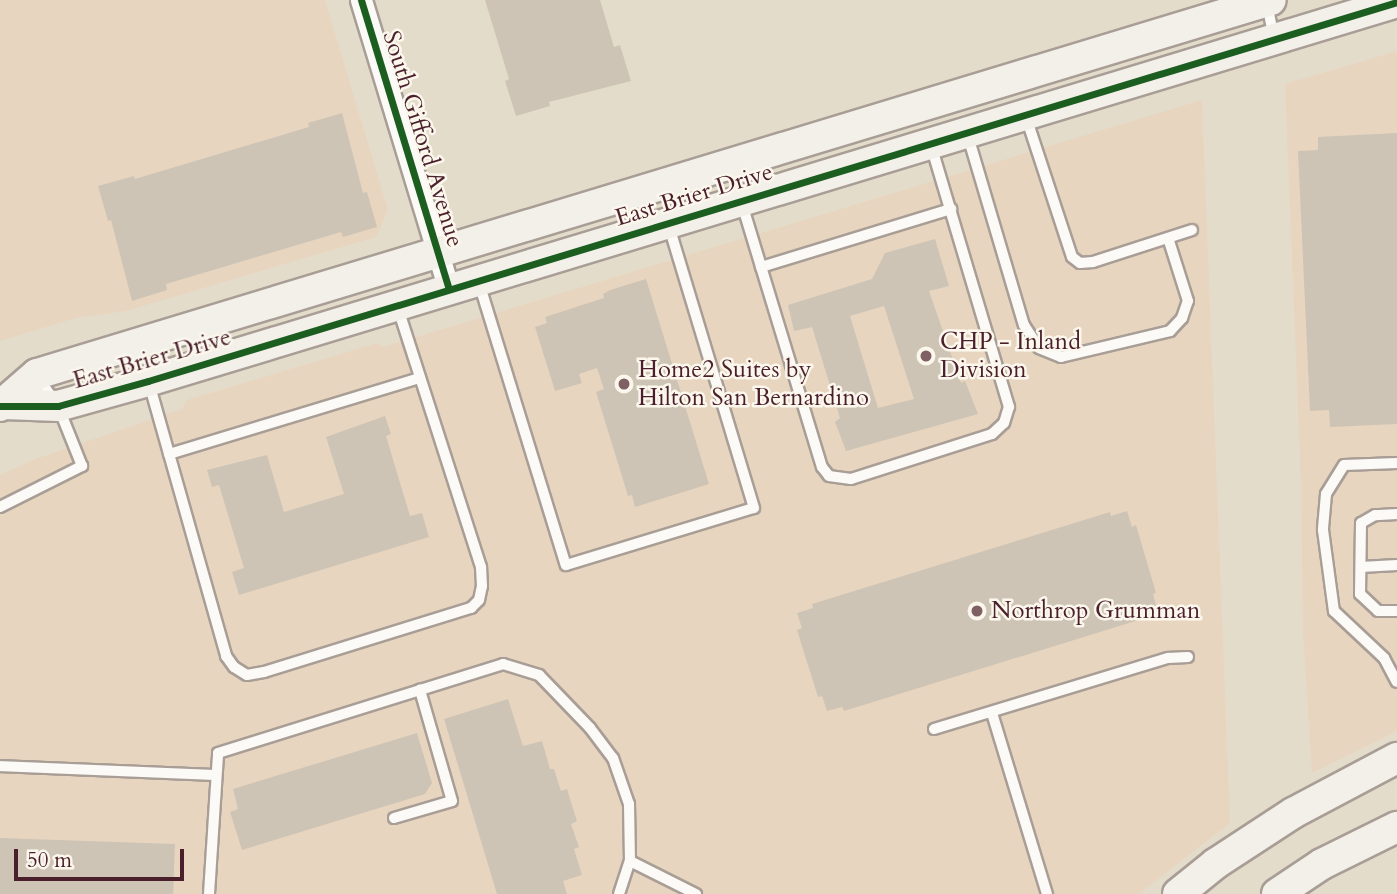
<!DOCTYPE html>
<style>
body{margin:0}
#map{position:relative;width:1397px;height:894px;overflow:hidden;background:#e4dcca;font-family:Cardo,serif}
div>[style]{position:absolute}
.built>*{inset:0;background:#e8d5bf}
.building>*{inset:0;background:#cdc4b5;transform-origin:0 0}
.roads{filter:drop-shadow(2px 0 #a99e96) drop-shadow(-2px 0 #a99e96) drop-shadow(0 2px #a99e96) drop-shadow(0 -2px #a99e96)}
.lane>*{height:10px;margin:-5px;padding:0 5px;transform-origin:5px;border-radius:5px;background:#fbfaf7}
.street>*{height:21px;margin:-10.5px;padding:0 10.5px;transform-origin:10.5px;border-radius:10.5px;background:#fbfaf7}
.secondary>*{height:30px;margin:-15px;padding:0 15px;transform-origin:15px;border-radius:15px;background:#f3f0e9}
.cycleway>*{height:7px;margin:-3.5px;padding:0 3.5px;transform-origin:3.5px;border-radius:3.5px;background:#1b5e20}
.dots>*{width:19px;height:19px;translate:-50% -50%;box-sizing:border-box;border:4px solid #fbf7ec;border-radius:50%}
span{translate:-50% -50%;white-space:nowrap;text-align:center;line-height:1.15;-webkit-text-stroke:5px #fbf7ec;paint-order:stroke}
.street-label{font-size:24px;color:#4a1f2b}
.poi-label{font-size:24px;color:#4a1f2b}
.left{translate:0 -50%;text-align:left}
.scale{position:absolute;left:14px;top:849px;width:170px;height:32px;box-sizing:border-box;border:4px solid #4a1f2b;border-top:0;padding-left:9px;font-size:21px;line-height:24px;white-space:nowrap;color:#4a1f2b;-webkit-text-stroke:5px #fbf7ec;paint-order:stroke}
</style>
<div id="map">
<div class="built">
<div style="clip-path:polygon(0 0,325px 0,388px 210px,376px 237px,126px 311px,76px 318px,0 341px)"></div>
<div style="clip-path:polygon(1397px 51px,1397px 731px,1312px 773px,1303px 633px,1301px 485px,1285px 84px)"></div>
<div style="clip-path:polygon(1202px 100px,1230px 823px,1139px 894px,0 894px,0 475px,35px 459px,182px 409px,187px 400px,377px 343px,383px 347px)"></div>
</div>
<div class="building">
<div style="clip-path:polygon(485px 0,600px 0,614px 47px,620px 45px,631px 81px,549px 102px,550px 106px,516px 116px,505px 81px,509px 79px)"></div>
<div style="clip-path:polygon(342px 113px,363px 193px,367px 192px,377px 227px,343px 237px,341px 232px,166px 284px,167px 290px,132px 301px,111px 220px,108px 221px,98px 186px,134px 176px,135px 179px,309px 127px,308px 123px)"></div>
<div style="clip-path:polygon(1397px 133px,1397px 424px,1330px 427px,1329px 410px,1310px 411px,1298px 151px,1318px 150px,1318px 137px)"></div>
<div style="clip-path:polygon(evenodd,935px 239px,949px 286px,929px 291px,961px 383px,965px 381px,978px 414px,846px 451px,835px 422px,840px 418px,812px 327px,794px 331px,788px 305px,872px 279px,885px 253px,935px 239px,884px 306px,914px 399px,878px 408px,850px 316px,884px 306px)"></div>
<div style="clip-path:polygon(646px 279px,709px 484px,635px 507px,632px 495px,628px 496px,596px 392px,604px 389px,597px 368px,579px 374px,582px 383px,555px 391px,535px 327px,547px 323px,545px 317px,604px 298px,603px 294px,610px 290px)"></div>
<div style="clip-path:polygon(385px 416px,391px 434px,386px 436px,410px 516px,422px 513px,429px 537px,239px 595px,232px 572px,244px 568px,219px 485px,212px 487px,207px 470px,267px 455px,284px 512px,344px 494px,326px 437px)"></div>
<div style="clip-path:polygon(1127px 511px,1132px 527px,1136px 525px,1156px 593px,1153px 594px,1157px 609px,1141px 615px,1142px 619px,844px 711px,842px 707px,827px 711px,822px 696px,818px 697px,797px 630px,802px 628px,797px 613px,813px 608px,812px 604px,1110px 512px,1111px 516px)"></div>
<div style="clip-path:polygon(508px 699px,523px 746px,542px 741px,550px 769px,554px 769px,561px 791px,567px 789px,577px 821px,571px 824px,579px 847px,574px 849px,582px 875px,563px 881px,567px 894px,497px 894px,444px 719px)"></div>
<div style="clip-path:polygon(417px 733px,432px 783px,425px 794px,242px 850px,230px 812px,238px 809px,233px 789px)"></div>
<div style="left:0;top:838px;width:175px;height:56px;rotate:2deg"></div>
</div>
<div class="roads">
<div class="lane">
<div style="left:1267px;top:3px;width:36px;rotate:79deg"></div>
<div style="left:1026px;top:117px;width:147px;rotate:71.8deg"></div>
<div style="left:1072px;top:257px;width:10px;rotate:37deg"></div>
<div style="left:1080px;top:263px;width:13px;rotate:-4deg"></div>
<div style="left:1093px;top:262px;width:104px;rotate:-17.9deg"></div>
<div style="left:967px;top:133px;width:200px;rotate:73.5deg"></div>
<div style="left:1024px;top:325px;width:27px;rotate:57deg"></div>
<div style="left:1039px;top:348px;width:24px;rotate:22deg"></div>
<div style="left:1061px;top:357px;width:112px;rotate:-13.4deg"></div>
<div style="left:1170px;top:331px;width:18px;rotate:-47deg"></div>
<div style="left:1182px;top:318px;width:18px;rotate:-71deg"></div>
<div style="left:1188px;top:301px;width:66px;rotate:-107.6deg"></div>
<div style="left:742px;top:204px;width:275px;rotate:73.1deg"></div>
<div style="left:822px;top:467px;width:11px;rotate:52deg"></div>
<div style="left:829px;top:476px;width:22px;rotate:8deg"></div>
<div style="left:851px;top:479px;width:148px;rotate:-17.7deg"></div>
<div style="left:992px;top:434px;width:16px;rotate:-43deg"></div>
<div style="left:1004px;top:423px;width:17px;rotate:-73deg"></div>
<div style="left:1009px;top:407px;width:272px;rotate:-106.6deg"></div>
<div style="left:761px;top:267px;width:199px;rotate:-17deg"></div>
<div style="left:479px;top:283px;width:295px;rotate:72.9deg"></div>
<div style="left:566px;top:565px;width:196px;rotate:-16.9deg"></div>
<div style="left:754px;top:508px;width:294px;rotate:-106.8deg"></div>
<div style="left:149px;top:383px;width:284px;rotate:74.2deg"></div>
<div style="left:226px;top:656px;width:14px;rotate:54deg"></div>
<div style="left:234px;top:667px;width:15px;rotate:32deg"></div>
<div style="left:247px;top:675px;width:17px;rotate:-10deg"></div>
<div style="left:264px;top:672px;width:217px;rotate:-17.2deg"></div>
<div style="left:471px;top:608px;width:11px;rotate:-45deg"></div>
<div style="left:479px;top:600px;width:14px;rotate:-78deg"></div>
<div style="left:482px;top:586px;width:19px;rotate:-93deg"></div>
<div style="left:481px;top:567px;width:272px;rotate:-107.8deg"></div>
<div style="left:169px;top:454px;width:261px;rotate:-16.9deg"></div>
<div style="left:1397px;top:463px;width:53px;rotate:177.8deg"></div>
<div style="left:1344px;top:465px;width:34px;rotate:122deg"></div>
<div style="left:1326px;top:494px;width:36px;rotate:95deg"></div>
<div style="left:1323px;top:530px;width:82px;rotate:82.3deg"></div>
<div style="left:1334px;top:611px;width:69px;rotate:43.2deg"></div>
<div style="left:1384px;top:658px;width:27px;rotate:62deg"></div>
<div style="left:0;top:507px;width:92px;rotate:-26.6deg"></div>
<div style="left:82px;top:466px;width:65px;rotate:-111.8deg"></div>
<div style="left:58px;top:406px;width:35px;rotate:-125deg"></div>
<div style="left:1397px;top:514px;width:22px;rotate:177deg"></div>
<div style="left:1375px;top:515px;width:16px;rotate:150deg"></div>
<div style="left:1361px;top:523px;width:71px;rotate:90.8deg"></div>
<div style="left:1360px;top:594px;width:25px;rotate:43deg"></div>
<div style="left:1378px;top:611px;width:19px"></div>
<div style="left:1361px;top:567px;width:36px;rotate:-3deg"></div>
<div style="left:992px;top:713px;width:189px;rotate:73.1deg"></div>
<div style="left:934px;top:729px;width:245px;rotate:-16.9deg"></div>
<div style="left:1168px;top:658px;width:20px;rotate:-3deg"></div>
<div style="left:0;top:766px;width:216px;rotate:2.4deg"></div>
<div style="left:394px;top:818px;width:60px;rotate:-16.3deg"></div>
<div style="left:452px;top:801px;width:116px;rotate:-106.1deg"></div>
<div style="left:209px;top:894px;width:141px;rotate:-86.3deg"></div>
<div style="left:218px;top:753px;width:299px;rotate:-17.3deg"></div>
<div style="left:503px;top:664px;width:38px;rotate:17deg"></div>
<div style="left:539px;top:675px;width:74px;rotate:46.1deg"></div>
<div style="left:590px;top:728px;width:38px;rotate:53deg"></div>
<div style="left:613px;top:758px;width:49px;rotate:70.8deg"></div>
<div style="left:629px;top:804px;width:57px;rotate:89deg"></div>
<div style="left:619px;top:894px;width:35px;rotate:-72deg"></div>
<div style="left:630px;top:861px;width:74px;rotate:26.6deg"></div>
</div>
<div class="street">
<div style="left:361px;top:0;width:302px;rotate:73.1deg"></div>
</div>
<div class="secondary">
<div style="left:4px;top:404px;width:54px;rotate:2.1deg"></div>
<div style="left:58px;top:406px;width:93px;rotate:-15.5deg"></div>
<div style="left:148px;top:381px;width:1305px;rotate:-16.88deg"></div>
<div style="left:0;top:406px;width:49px;rotate:-40.9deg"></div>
<div style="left:37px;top:374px;width:1289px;rotate:-16.86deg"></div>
<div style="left:1178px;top:894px;width:48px;rotate:-39deg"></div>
<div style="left:1215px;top:864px;width:93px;rotate:-33.2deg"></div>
<div style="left:1293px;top:813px;width:118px;rotate:-27.9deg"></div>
<div style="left:1277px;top:894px;width:54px;rotate:-33.7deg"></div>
<div style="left:1322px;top:864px;width:84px;rotate:-26.3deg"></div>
</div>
</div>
<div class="cycleway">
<div style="left:361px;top:0;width:302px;rotate:73.1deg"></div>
<div style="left:0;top:406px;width:58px"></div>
<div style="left:58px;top:406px;width:93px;rotate:-15.5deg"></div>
<div style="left:148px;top:381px;width:1305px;rotate:-16.88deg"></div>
</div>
<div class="dots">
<div style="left:926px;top:356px;background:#806163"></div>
<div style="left:624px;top:384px;background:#806163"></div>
<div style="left:977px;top:611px;background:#806163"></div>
</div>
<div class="street-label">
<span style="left:423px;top:139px;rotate:73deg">South Gifford Avenue</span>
<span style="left:694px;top:195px;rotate:-17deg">East Brier Drive</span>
<span style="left:152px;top:359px;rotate:-16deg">East Brier Drive</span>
</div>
<div class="poi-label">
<span class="left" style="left:940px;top:356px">CHP - Inland<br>Division</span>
<span class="left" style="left:638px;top:384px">Home2 Suites by<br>Hilton San Bernardino</span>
<span class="left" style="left:991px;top:611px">Northrop Grumman</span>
</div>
<div class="scale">50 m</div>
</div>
